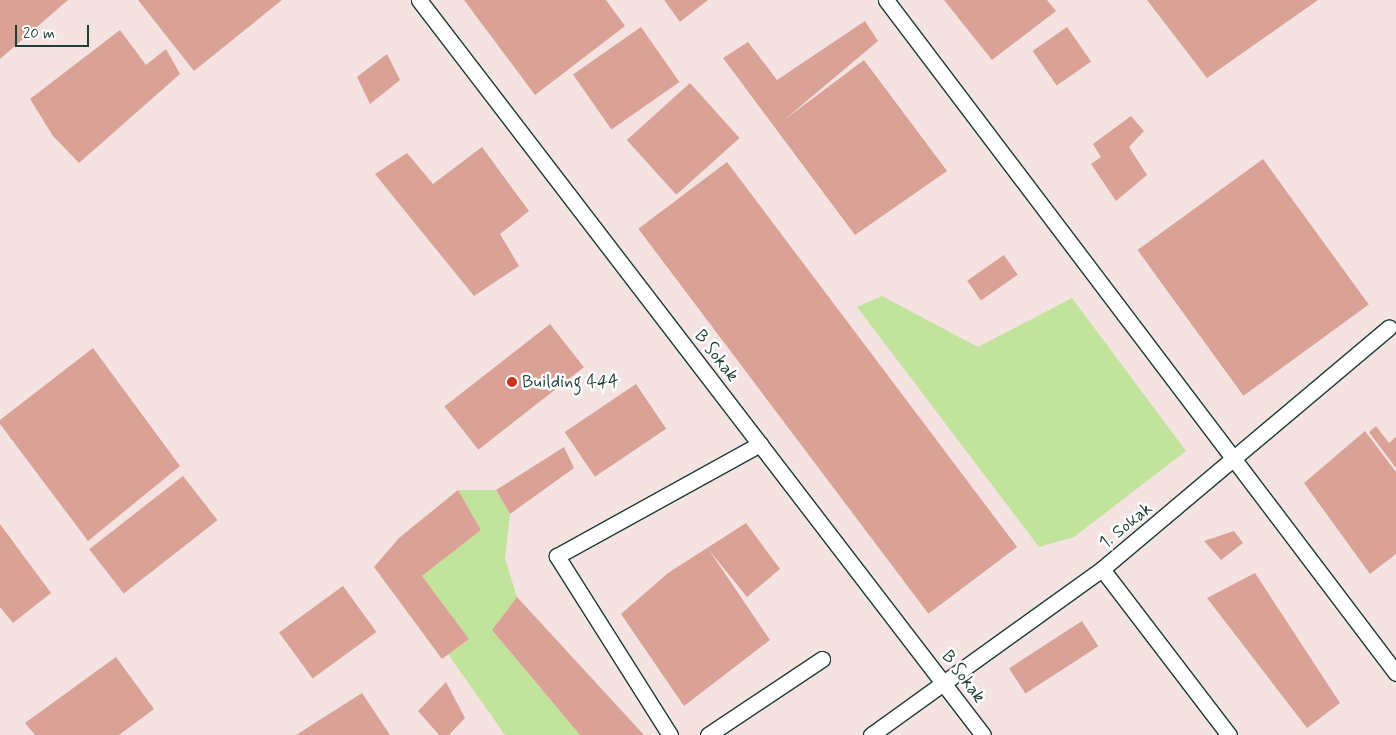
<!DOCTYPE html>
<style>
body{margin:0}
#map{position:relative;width:1396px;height:735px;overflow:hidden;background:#f4e3e0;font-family:Mynerve,sans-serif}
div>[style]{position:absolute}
.green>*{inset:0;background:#c2e39c}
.building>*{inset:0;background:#daa197;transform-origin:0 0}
.roads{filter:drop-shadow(1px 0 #1f3d34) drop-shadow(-1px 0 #1f3d34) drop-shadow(0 1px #1f3d34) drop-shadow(0 -1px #1f3d34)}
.service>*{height:15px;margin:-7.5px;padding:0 7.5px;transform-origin:7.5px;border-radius:7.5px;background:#fff}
.dots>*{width:14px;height:14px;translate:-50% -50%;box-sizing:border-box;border:2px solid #fff;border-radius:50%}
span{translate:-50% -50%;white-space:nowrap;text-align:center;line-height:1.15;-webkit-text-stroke:5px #fff;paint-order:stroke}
.street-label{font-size:18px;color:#1f3d34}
.poi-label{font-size:18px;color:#1f3d34}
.left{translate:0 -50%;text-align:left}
.scale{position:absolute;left:15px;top:25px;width:74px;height:22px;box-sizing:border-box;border:2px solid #1f3d34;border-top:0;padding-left:6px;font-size:15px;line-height:18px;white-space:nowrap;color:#1f3d34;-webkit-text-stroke:4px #fff;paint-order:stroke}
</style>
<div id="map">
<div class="green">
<div style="clip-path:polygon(882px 296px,978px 347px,1072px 298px,1186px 451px,1074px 537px,1039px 547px,857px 307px)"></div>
<div style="clip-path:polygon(458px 490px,496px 490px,510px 514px,505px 559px,517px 597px,492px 630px,580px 735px,505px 735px,448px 654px,469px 639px,422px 576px,481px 530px)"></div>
</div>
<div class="building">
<div style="clip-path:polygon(0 0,68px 0,0 59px)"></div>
<div style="clip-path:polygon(138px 0,282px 0,194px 71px)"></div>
<div style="clip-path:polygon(464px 0,606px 0,625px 26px,535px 95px)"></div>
<div style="clip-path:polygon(664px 0,708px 0,680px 22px)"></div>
<div style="clip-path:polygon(944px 0,1047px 0,1056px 11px,992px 60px)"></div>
<div style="clip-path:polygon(1147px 0,1318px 0,1207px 78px)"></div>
<div style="clip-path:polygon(865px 21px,878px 41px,784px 120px,864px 60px,947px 171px,855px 235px,723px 58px,748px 42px,777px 80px)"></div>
<div style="left:641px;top:27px;width:67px;height:83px;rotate:55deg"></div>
<div style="left:1067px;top:27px;width:42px;height:42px;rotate:55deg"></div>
<div style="clip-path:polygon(120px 30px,146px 65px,166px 49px,180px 74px,79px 163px,53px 136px,30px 99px)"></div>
<div style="clip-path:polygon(387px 54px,400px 80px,370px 104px,357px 77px)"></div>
<div style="left:690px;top:83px;width:74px;height:85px;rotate:48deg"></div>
<div style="clip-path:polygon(1131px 116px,1144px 131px,1129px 147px,1147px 175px,1116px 201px,1091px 164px,1101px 157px,1093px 144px)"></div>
<div style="clip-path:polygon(482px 147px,529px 211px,500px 234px,519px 266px,474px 296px,375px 174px,407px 153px,433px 184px)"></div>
<div style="left:1263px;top:159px;width:180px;height:155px;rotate:54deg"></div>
<div style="left:727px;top:162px;width:482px;height:111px;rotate:53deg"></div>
<div style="left:1004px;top:255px;width:24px;height:45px;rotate:55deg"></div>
<div style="left:550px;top:324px;width:55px;height:134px;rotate:52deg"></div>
<div style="clip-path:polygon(93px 348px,180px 466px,88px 541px,0 424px,0 420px)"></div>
<div style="left:636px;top:384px;width:54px;height:86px;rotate:56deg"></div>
<div style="clip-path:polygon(1376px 426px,1389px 443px,1396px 437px,1396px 468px,1369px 432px)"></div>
<div style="clip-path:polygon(1365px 431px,1396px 472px,1396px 554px,1370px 574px,1304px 483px)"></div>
<div style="clip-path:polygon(564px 447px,574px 468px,510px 514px,496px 490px)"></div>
<div style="left:183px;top:476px;width:56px;height:119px;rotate:52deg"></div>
<div style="clip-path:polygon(458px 490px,481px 530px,422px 576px,469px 639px,442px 659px,374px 567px,399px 538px)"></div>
<div style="clip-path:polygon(746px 523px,780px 569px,747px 597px,709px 550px,770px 640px,684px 706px,621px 614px,668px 573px)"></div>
<div style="clip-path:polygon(0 524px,51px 593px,13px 623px,0 607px)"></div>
<div style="clip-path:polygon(1234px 531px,1243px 543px,1221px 560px,1204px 541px)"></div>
<div style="clip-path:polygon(1255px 573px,1340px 703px,1307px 728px,1207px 598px)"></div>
<div style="left:343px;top:586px;width:57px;height:79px;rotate:54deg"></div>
<div style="clip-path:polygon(517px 597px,644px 735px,580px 735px,492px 630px)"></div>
<div style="left:1082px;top:621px;width:30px;height:87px;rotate:57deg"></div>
<div style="clip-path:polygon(116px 657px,154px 709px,119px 735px,35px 735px,25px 723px)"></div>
<div style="clip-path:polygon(446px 682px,465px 718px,449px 735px,439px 735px,418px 711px)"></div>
<div style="clip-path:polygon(362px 693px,390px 735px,296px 735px)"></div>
</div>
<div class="roads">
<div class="service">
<div style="left:419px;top:0;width:926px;rotate:52.5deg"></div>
<div style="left:886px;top:0;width:844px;rotate:52.85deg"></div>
<div style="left:1102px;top:569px;width:209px;rotate:52.6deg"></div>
<div style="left:670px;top:735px;width:212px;rotate:-122.3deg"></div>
<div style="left:557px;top:556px;width:232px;rotate:-28.9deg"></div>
<div style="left:708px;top:735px;width:137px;rotate:-33.7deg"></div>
<div style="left:871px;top:735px;width:284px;rotate:-35.7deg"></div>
<div style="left:1102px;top:569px;width:375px;rotate:-40.1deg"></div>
</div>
</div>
<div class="dots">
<div style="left:512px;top:382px;background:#c8321e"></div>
</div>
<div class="street-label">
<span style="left:716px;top:356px;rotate:52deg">B Sokak</span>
<span style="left:1126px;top:526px;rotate:-39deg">1. Sokak</span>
<span style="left:963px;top:677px;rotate:53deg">B Sokak</span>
</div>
<div class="poi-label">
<span class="left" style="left:522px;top:382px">Building 444</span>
</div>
<div class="scale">20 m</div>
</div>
